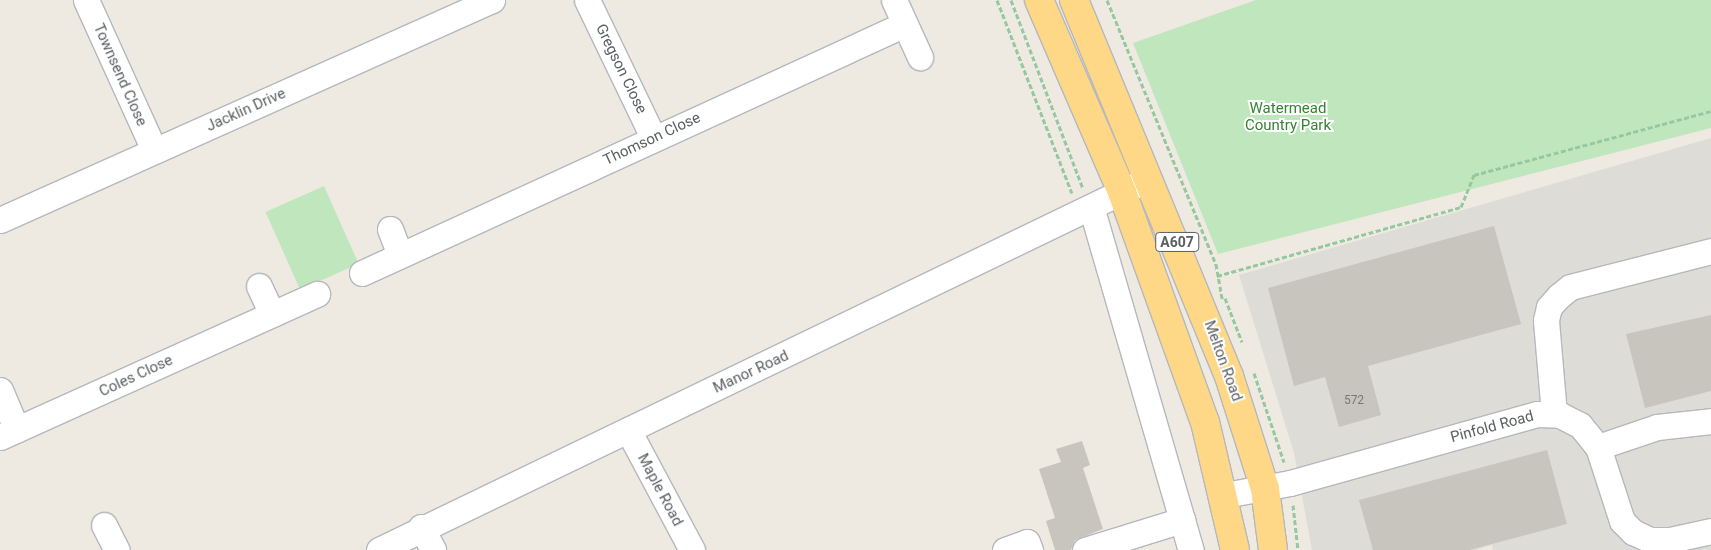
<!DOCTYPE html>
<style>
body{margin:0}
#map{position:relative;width:1711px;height:550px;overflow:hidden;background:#eeeae1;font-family:Roboto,sans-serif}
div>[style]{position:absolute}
.industrial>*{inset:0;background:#dedcd6}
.green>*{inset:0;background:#c0e6bd;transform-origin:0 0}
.building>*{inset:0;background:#c8c5bf}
.path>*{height:3px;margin-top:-1.5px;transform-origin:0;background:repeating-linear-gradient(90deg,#95c8a0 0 5px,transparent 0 7.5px)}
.roads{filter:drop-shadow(1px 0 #b4b8bd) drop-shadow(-1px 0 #b4b8bd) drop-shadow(0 1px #b4b8bd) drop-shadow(0 -1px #b4b8bd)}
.minor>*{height:25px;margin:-12.5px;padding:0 12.5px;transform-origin:12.5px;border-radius:12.5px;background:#fff}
.highway>*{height:28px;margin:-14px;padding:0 14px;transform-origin:14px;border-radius:14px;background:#ffd887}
span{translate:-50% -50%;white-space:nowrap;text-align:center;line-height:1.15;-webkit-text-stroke:4px #fff;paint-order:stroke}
.number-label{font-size:12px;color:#76787a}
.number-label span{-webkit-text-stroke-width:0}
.shield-label span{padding:1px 4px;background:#fff;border:1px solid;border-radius:4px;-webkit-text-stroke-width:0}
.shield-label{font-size:14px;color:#5a5f63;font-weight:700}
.street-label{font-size:15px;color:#5a5f63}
.park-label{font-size:15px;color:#338331}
</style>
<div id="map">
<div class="industrial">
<div style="clip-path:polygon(1711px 138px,1711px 550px,1493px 550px,1492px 545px,1476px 550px,1312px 550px,1294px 453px,1239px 275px)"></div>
</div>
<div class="green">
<div style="clip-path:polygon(1256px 0,1711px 0,1711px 128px,1218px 254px,1133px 43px)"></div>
<div style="left:324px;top:186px;width:85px;height:64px;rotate:66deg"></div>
</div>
<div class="building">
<div style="clip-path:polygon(1494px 226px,1521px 324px,1368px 366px,1381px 415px,1339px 427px,1325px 377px,1294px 386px,1268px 288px)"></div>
<div style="clip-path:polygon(1711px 315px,1711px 391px,1645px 408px,1626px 334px)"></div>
<div style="clip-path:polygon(1082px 441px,1090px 465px,1083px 468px,1103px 529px,1075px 540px,1071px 550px,1055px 550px,1046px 521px,1055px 518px,1039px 469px,1061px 462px,1056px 449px)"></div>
<div style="clip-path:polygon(1547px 450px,1567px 524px,1469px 550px,1373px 550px,1359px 500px)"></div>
</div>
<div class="path">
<div style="left:997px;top:0;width:207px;rotate:68.8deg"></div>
<div style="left:1011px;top:0;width:202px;rotate:69.1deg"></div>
<div style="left:1107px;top:0;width:286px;rotate:67.6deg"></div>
<div style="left:1216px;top:264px;width:36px;rotate:80deg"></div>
<div style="left:1217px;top:276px;width:254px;rotate:-15.8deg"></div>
<div style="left:1461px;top:207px;width:35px;rotate:-68deg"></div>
<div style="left:1474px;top:175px;width:245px;rotate:-15.1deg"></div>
<div style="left:1225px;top:298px;width:47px;rotate:68.9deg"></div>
<div style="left:1254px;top:373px;width:94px;rotate:71.4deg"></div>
<div style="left:1293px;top:505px;width:45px;rotate:83.7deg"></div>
</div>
<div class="roads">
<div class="minor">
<div style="left:86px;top:0;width:165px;rotate:65.6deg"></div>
<div style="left:587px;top:0;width:154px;rotate:64.3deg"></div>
<div style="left:894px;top:0;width:63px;rotate:65.5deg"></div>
<div style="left:1092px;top:210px;width:354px;rotate:73.8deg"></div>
<div style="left:0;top:220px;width:539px;rotate:-24.09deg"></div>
<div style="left:390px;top:229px;width:28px;rotate:69deg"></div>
<div style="left:362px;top:273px;width:597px;rotate:-24.63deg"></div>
<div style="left:259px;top:286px;width:31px;rotate:65deg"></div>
<div style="left:0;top:390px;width:43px;rotate:67deg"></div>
<div style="left:1554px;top:414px;width:94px;rotate:-94.9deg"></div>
<div style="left:1546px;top:320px;width:13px;rotate:-77deg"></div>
<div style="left:1549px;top:307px;width:15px;rotate:-48deg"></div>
<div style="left:1559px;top:296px;width:14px;rotate:-39deg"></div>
<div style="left:1570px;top:287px;width:146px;rotate:-14.3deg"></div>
<div style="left:628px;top:430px;width:136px;rotate:61.9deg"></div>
<div style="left:0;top:437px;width:348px;rotate:-24.3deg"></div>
<div style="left:1598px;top:447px;width:62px;rotate:-18.7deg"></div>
<div style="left:1657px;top:427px;width:54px;rotate:-6.3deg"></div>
<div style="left:1225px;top:495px;width:66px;rotate:-10.5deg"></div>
<div style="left:1290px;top:483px;width:256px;rotate:-15.6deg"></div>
<div style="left:1537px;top:414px;width:23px;rotate:2deg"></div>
<div style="left:1560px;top:415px;width:22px;rotate:27deg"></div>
<div style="left:1580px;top:425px;width:28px;rotate:51deg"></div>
<div style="left:1598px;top:447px;width:78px;rotate:72deg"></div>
<div style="left:1622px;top:521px;width:16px;rotate:45deg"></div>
<div style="left:1633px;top:532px;width:19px;rotate:25deg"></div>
<div style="left:1650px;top:540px;width:20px"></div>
<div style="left:1670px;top:540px;width:42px;rotate:-12.4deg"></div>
<div style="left:104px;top:525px;width:28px;rotate:63deg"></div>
<div style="left:421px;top:527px;width:26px;rotate:62deg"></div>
<div style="left:379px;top:550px;width:845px;rotate:-25.75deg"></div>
<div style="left:1005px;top:550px;width:23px;rotate:-20deg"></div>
<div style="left:1027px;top:542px;width:9px;rotate:69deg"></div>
<div style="left:1085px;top:550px;width:102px;rotate:-17.2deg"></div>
</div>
<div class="highway">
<div style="left:1039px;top:0;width:209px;rotate:66.6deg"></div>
<div style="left:1122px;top:192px;width:245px;rotate:70.2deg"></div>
<div style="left:1205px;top:422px;width:131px;rotate:76.8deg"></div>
<div style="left:1074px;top:0;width:407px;rotate:67.6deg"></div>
<div style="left:1229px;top:376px;width:119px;rotate:72.3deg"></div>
<div style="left:1265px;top:489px;width:62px;rotate:82.5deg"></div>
</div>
</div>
<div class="number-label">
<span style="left:1354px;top:401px">572</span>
</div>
<div class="shield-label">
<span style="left:1177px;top:242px">A607</span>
</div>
<div class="street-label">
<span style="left:621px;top:69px;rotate:64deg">Gregson Close</span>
<span style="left:120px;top:75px;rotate:66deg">Townsend Close</span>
<span style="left:246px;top:110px;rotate:-24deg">Jacklin Drive</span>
<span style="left:652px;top:139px;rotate:-25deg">Thomson Close</span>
<span style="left:1223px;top:361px;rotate:70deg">Melton Road</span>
<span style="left:751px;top:372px;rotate:-25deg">Manor Road</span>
<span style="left:136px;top:376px;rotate:-25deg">Coles Close</span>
<span style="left:1492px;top:427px;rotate:-15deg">Pinfold Road</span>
<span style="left:660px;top:490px;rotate:62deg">Maple Road</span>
</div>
<div class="park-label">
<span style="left:1288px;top:117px">Watermead<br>Country Park</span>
</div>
</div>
